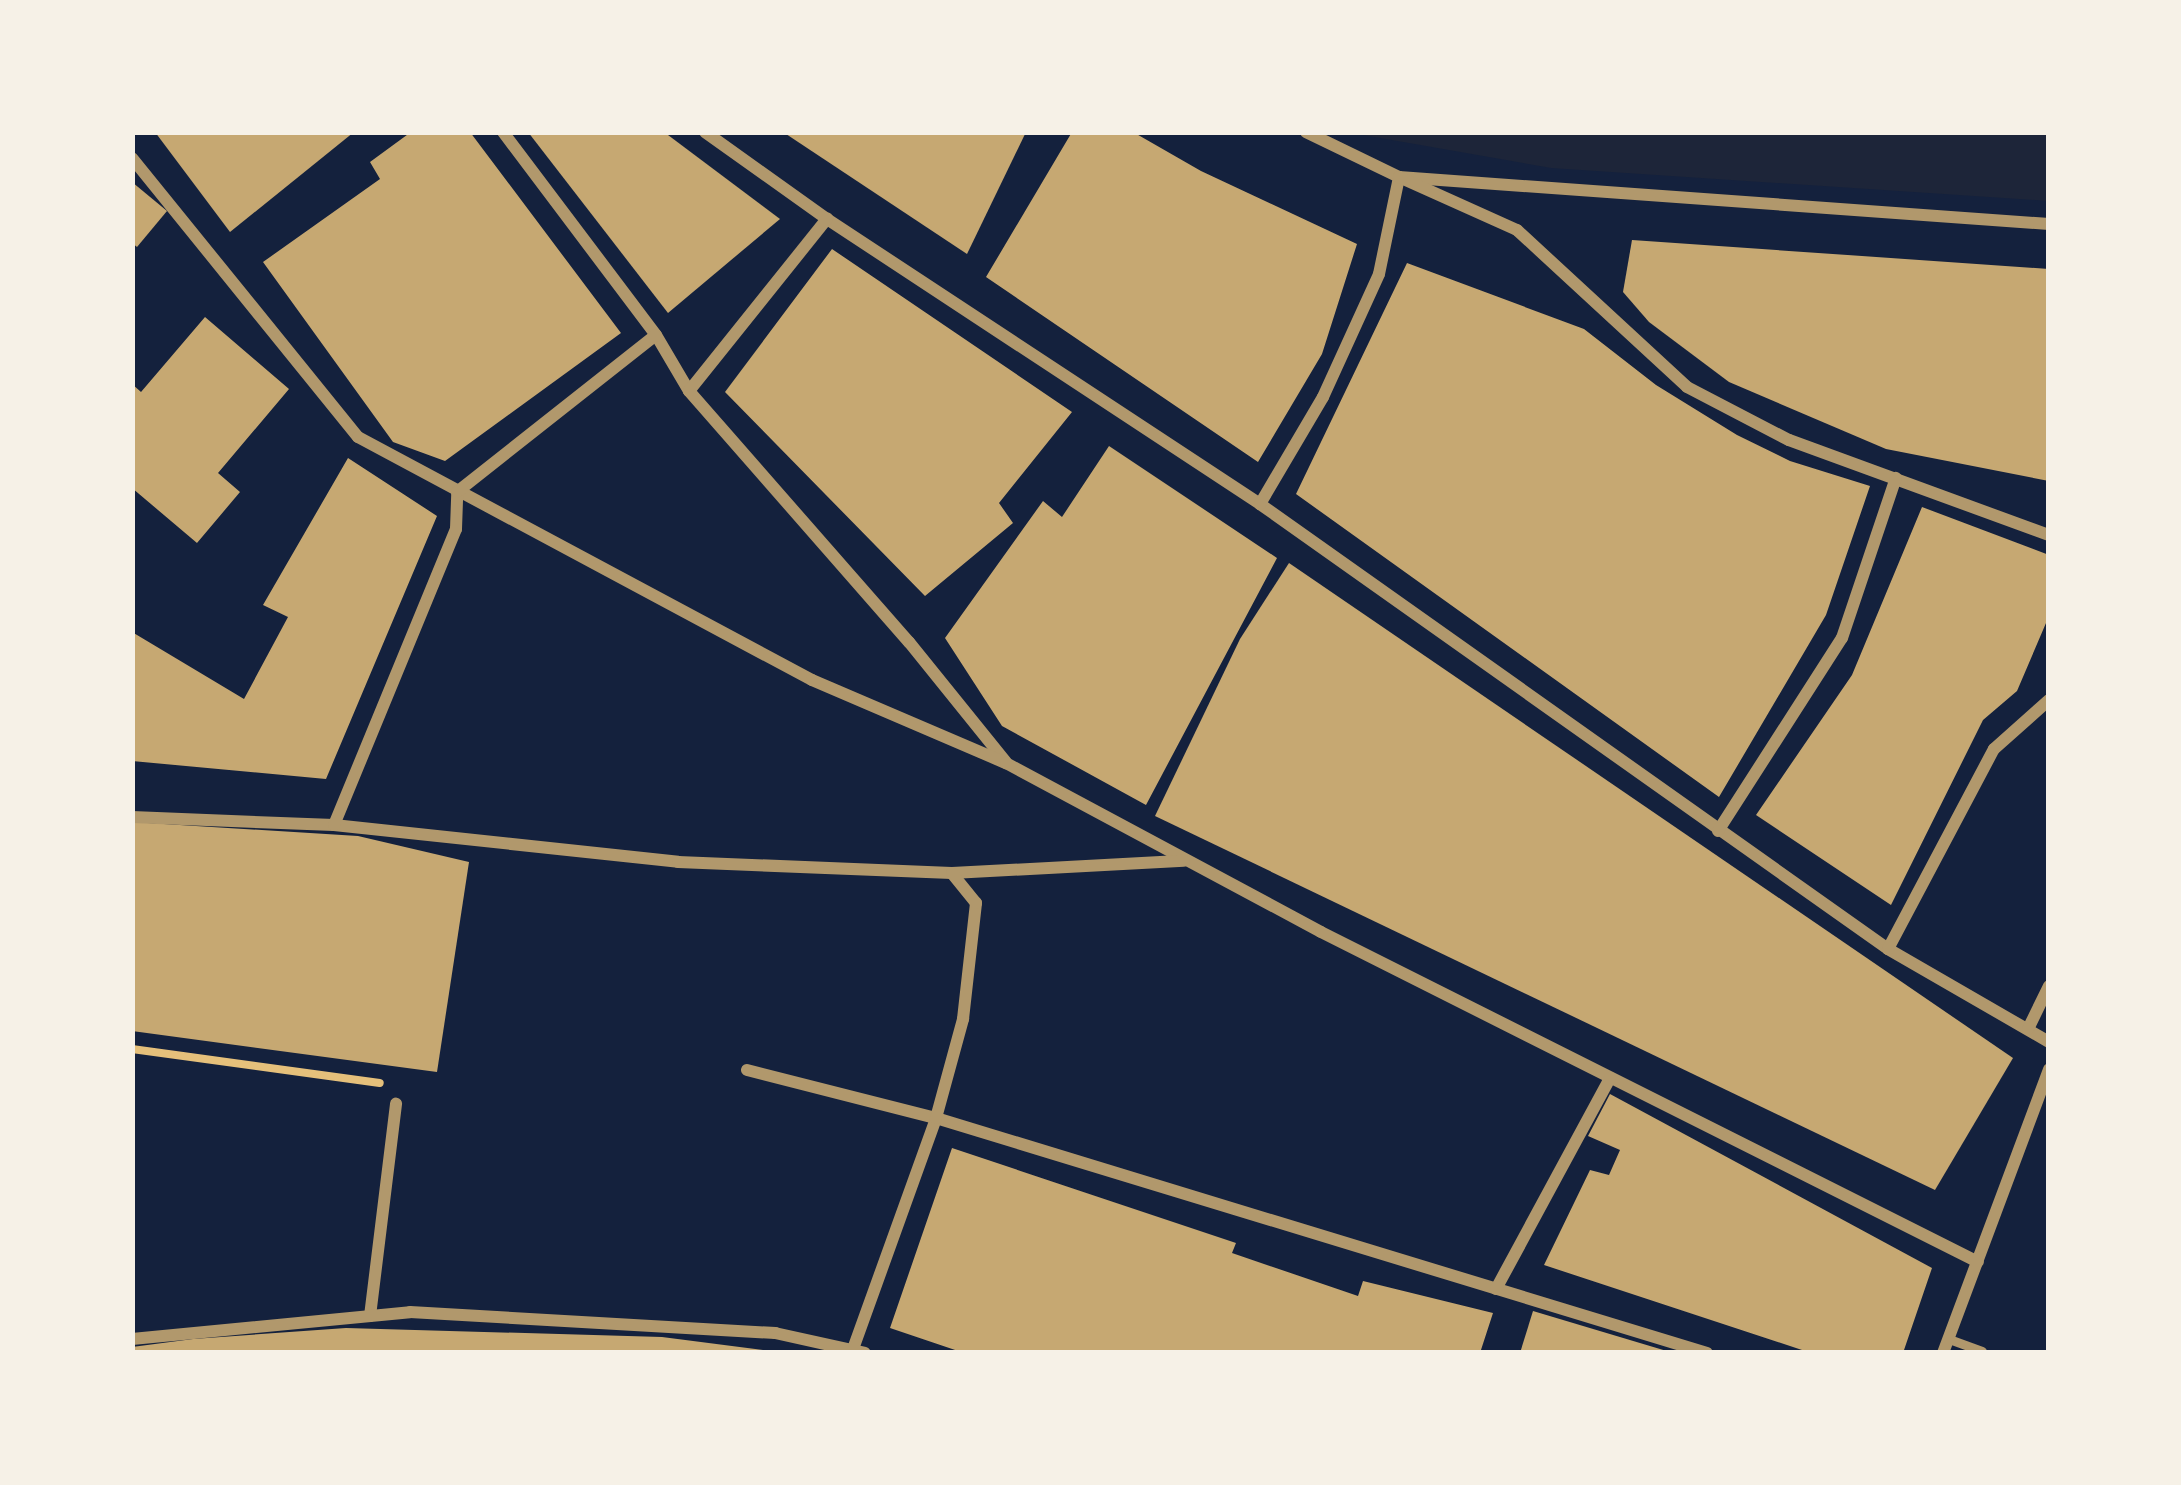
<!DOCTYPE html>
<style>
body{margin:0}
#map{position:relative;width:2181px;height:1485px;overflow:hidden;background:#14213d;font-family:Montserrat,sans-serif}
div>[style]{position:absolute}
.green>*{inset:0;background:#1d2539}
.building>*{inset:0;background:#c6a872}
.path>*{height:8px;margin:-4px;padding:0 4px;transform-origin:4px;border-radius:4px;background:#e5c07b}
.service>*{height:9px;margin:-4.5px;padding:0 4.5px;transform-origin:4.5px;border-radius:4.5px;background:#b1986c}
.minor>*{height:12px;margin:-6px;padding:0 6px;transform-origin:6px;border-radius:6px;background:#b1986c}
span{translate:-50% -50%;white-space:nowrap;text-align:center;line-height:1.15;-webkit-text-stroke:9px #f6f1e7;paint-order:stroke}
.frame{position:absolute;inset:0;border:135px solid #f6f1e7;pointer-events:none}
</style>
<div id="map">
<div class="green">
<div style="clip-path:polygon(1346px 132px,2049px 132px,2049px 201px,1551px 168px)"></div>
</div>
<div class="building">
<div style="clip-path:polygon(155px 132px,354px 132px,230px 232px)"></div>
<div style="clip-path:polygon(411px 132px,470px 132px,621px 333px,445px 461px,393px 442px,263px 262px,380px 179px,370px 162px)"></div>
<div style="clip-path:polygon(528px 132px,664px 132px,780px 219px,668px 313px)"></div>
<div style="clip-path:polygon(783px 132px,1026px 132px,967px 254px)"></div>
<div style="clip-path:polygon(1072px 132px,1133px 132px,1201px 171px,1357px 244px,1322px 354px,1258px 462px,986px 277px)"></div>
<div style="clip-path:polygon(132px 182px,167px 211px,137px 247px,132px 243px)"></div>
<div style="clip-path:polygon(1632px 240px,2049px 269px,2049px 481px,1886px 449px,1729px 382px,1649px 322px,1623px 292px)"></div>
<div style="clip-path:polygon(832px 249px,1072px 412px,999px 503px,1013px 523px,925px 596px,725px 392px)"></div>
<div style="clip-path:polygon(1407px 263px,1584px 329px,1656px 385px,1737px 435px,1790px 461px,1870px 486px,1826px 615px,1719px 797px,1296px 494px)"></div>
<div style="clip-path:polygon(205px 317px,289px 389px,218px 473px,240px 492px,197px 543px,132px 488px,132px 384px,141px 392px)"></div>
<div style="clip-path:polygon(1109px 446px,1277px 558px,1146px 805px,1002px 726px,945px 638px,1043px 501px,1062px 517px)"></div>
<div style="clip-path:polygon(348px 458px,437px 516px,326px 779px,132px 761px,132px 632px,244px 699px,288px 617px,263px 605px)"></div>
<div style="clip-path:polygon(1922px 507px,2049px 555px,2049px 616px,2017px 691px,1983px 720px,1891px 905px,1756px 815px,1852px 675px)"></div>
<div style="clip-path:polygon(1289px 563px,2013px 1058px,1935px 1190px,1155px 816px,1240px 639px)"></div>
<div style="clip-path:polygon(132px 822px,358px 836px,469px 862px,437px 1072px,132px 1031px)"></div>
<div style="clip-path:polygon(1610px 1094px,1932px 1268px,1903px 1353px,1811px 1353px,1544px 1265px,1590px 1170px,1609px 1175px,1620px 1150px,1588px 1136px)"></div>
<div style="clip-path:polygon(952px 1148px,1236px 1243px,1232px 1253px,1358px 1296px,1363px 1281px,1493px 1313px,1480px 1353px,964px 1353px,890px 1328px)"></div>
<div style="clip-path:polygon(1533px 1311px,1670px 1352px,1670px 1353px,1520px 1353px)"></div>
<div style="clip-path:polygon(346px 1328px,662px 1337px,763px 1350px,132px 1353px,132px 1347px,193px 1339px)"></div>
</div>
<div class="path">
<div style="left:132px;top:1049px;width:250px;rotate:7.8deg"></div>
</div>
<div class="service">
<div style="left:1949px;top:1339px;width:35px;rotate:20deg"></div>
</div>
<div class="minor">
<div style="left:503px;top:132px;width:254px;rotate:53deg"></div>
<div style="left:656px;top:335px;width:65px;rotate:59.5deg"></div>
<div style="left:689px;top:391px;width:334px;rotate:48.8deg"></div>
<div style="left:909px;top:642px;width:154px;rotate:51.1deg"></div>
<div style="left:705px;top:132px;width:150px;rotate:35.5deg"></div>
<div style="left:827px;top:219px;width:518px;rotate:33.35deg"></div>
<div style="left:1260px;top:504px;width:770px;rotate:35.32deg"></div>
<div style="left:1888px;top:949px;width:186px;rotate:30deg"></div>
<div style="left:1306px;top:132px;width:103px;rotate:25.8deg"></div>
<div style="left:1399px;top:177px;width:652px;rotate:4.14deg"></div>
<div style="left:132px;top:158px;width:359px;rotate:51deg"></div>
<div style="left:358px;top:437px;width:515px;rotate:28.16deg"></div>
<div style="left:812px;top:680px;width:211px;rotate:23.2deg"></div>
<div style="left:1006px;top:763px;width:357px;rotate:28.2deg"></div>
<div style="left:1321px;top:932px;width:735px;rotate:26.67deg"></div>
<div style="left:689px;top:391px;width:221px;rotate:-51.3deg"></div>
<div style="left:1260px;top:504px;width:124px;rotate:-59.5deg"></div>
<div style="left:1323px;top:397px;width:135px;rotate:-65.5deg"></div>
<div style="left:1379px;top:274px;width:99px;rotate:-78.3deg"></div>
<div style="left:1399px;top:177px;width:129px;rotate:24.2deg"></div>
<div style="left:1517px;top:230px;width:231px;rotate:42.7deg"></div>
<div style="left:1687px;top:387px;width:115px;rotate:27.5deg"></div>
<div style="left:1789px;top:440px;width:277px;rotate:20.1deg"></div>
<div style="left:132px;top:817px;width:202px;rotate:2.3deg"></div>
<div style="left:334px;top:825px;width:346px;rotate:6.1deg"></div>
<div style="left:678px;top:862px;width:274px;rotate:2.3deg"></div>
<div style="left:952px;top:873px;width:232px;rotate:-3deg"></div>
<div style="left:334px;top:825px;width:320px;rotate:-67.6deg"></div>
<div style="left:456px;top:529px;width:37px;rotate:-88deg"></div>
<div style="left:457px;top:492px;width:253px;rotate:-38.3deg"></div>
<div style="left:1718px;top:831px;width:229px;rotate:-57.3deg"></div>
<div style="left:1842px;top:638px;width:169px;rotate:-71.4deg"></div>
<div style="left:1888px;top:949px;width:226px;rotate:-62.1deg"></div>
<div style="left:1994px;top:749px;width:74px;rotate:-41.7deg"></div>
<div style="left:2028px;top:1029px;width:48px;rotate:-64deg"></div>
<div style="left:747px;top:1070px;width:195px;rotate:14.3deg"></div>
<div style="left:936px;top:1118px;width:806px;rotate:16.95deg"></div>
<div style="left:1496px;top:1289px;width:240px;rotate:-61.6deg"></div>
<div style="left:370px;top:1316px;width:214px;rotate:-83deg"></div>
<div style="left:132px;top:1339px;width:279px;rotate:-5.5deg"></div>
<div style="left:410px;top:1312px;width:366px;rotate:3.3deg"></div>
<div style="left:775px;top:1333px;width:92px;rotate:12.5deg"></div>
<div style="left:853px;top:1349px;width:245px;rotate:-70.2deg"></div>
<div style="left:936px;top:1118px;width:103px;rotate:-74.7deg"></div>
<div style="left:963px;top:1019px;width:117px;rotate:-83.6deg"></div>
<div style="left:976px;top:903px;width:38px;rotate:-129deg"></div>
<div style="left:1943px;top:1353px;width:303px;rotate:-69.5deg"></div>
</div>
<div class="frame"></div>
</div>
